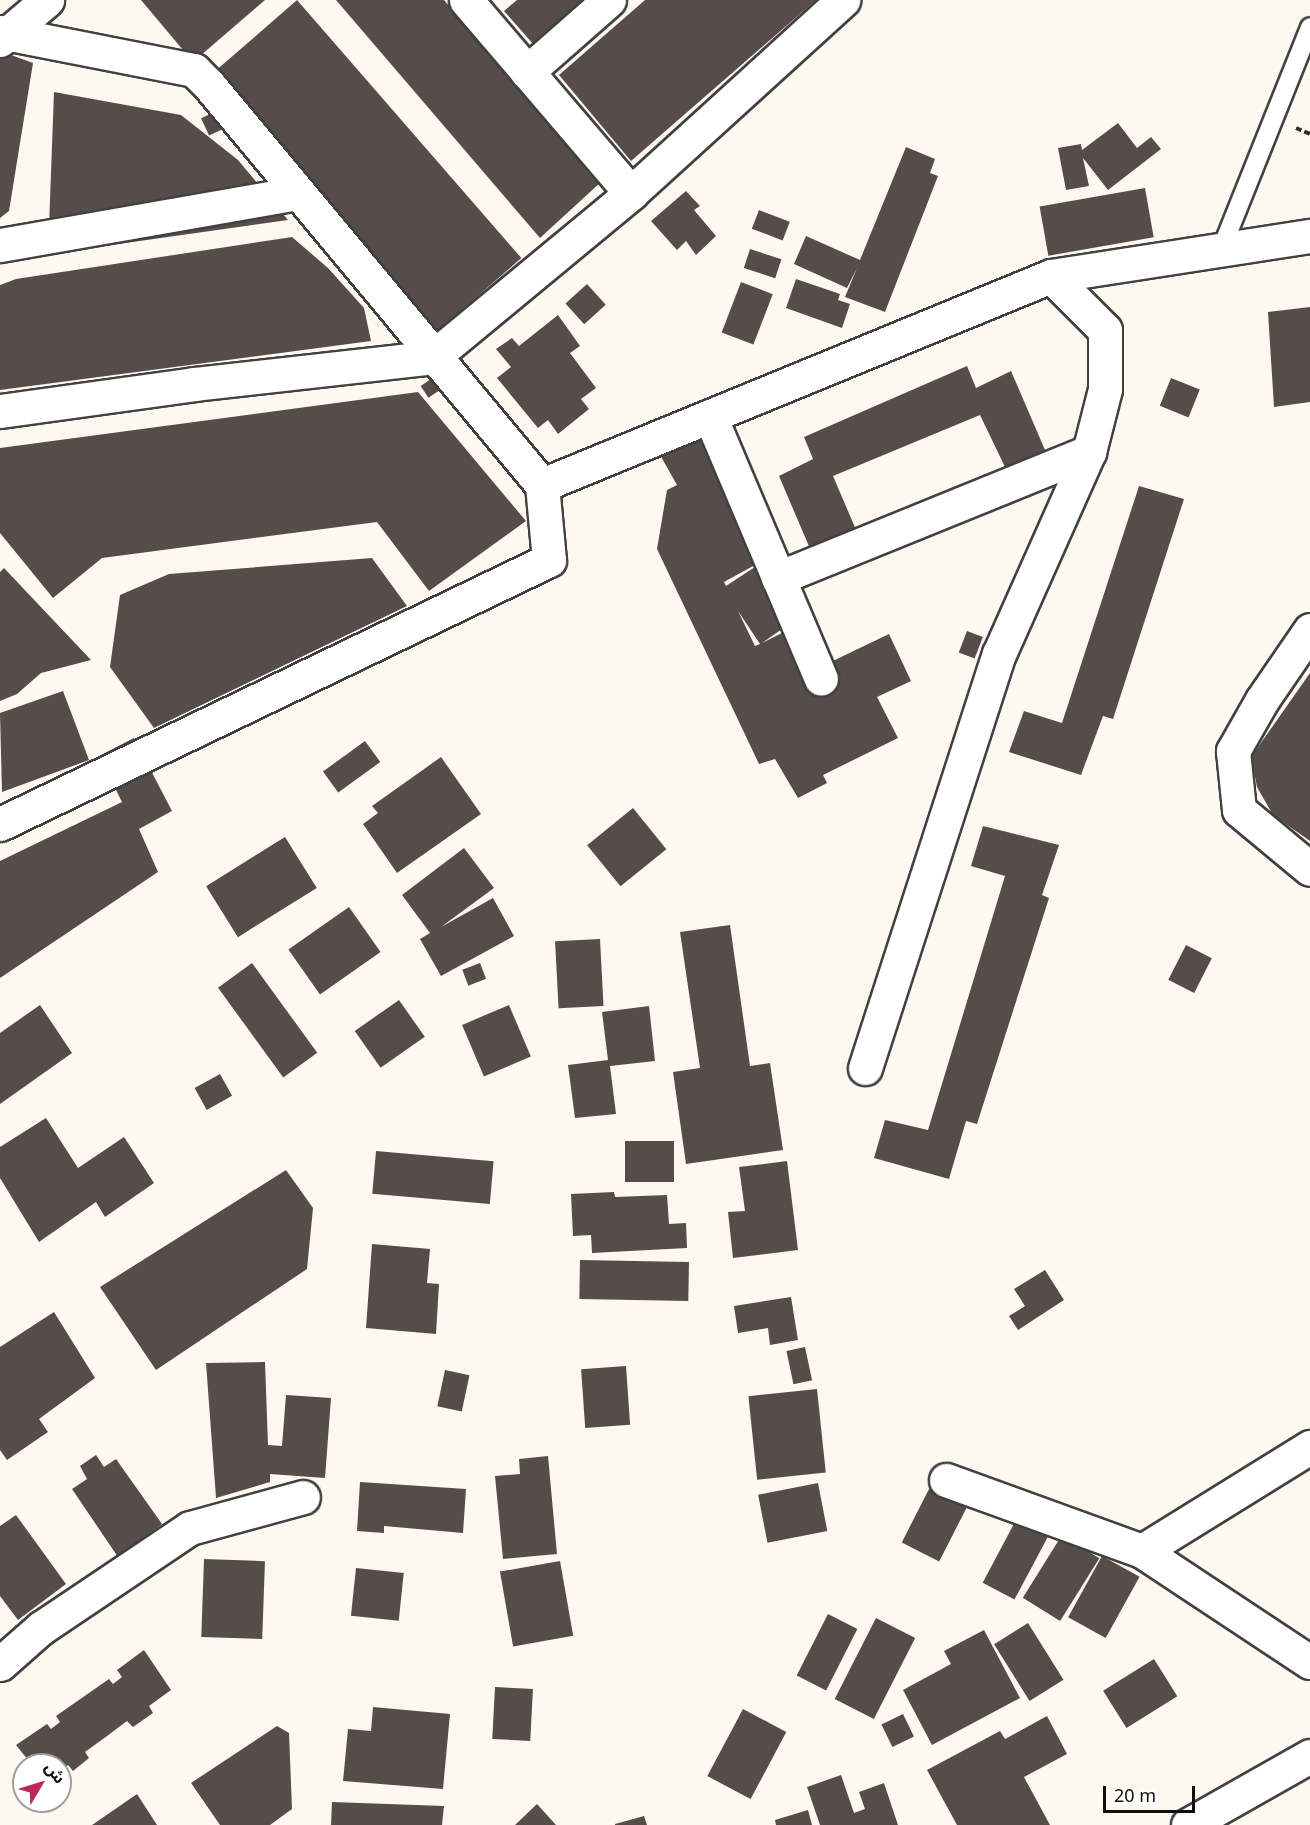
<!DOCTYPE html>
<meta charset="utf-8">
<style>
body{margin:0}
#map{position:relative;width:1310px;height:1825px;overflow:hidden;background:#fef8f0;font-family:Georgia,"Noto Sans Arabic",serif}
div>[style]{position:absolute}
.building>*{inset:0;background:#564d4b;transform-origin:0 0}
.path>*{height:4px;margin-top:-2px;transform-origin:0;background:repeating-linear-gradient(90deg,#303030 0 6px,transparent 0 9px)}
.roads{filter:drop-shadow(2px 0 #414141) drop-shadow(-2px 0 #414141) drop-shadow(0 2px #414141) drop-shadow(0 -2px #414141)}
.lane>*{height:18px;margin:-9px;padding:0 9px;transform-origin:9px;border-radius:9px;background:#fff}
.street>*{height:33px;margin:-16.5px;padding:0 16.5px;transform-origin:16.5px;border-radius:16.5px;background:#fff}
span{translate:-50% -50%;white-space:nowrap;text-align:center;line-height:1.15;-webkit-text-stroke:6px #fff;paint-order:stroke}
.north{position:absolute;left:12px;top:1753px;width:60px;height:60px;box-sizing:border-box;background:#fff;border:2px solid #9f9f9f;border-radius:50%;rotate:52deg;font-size:16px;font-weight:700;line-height:24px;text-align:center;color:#0e0e0e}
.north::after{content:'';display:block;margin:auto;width:21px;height:27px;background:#ba2a52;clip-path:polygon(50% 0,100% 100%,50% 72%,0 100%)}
.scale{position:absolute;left:1103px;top:1786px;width:92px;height:27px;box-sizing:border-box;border:3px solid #0e0e0e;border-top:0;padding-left:8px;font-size:18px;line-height:21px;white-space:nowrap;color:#0e0e0e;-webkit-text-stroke:4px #fff;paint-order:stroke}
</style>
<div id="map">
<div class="building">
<div style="clip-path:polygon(141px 0,265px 0,193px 62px)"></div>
<div style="left:297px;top:0;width:342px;height:117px;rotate:49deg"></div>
<div style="clip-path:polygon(336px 0,444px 0,601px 182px,540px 238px)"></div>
<div style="clip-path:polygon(517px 0,602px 0,541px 53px,504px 11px)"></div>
<div style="clip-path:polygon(645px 0,816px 0,631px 161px,559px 75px)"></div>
<div style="clip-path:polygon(0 51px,33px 63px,9px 211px,0 218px)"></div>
<div style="clip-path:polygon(54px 92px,181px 115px,238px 160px,288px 220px,48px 254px)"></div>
<div style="left:221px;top:109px;width:19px;height:22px;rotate:65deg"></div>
<div style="clip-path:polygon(1118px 123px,1137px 148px,1151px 137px,1161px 149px,1108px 190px,1083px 158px,1089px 186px,1066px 190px,1058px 148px,1081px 144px,1082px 150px)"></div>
<div style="clip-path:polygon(906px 147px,935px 159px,930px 173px,938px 176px,885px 312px,845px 297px,857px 268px,847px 288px,794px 264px,806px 236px,860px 260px)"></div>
<div style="left:1145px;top:188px;width:50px;height:107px;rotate:80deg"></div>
<div style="clip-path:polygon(686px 191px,700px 206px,694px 210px,716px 236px,696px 255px,686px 241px,677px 250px,651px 221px)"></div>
<div style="left:759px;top:210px;width:33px;height:20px;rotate:21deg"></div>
<div style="clip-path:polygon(292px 237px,328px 268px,364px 308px,371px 341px,0 390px,0 285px,16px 279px)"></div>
<div style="left:750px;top:249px;width:33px;height:20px;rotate:18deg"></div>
<div style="clip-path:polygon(796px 279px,840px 294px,838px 300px,850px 304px,842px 328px,786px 308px)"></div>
<div style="left:741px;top:282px;width:34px;height:54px;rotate:21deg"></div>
<div style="left:587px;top:284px;width:28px;height:29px;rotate:48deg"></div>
<div style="clip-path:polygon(1310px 307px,1310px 402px,1274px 407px,1268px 312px)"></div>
<div style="clip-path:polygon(558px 315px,580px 346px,570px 353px,596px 388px,581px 399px,589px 409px,558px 434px,548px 420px,538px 428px,497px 378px,511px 367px,496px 349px,512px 338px,519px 346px)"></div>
<div style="clip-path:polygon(967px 366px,976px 388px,1011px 371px,1045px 450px,1005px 467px,980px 415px,833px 476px,857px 532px,811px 551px,779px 476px,813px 459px,804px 437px)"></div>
<div style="left:443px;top:371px;width:14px;height:27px;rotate:56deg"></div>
<div style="left:1171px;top:378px;width:31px;height:30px;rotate:22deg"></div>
<div style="clip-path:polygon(418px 392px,526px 521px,429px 591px,377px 522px,102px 558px,53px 598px,0 533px,0 448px)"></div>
<div style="clip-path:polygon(evenodd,694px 403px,777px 553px,724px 582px,726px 586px,758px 565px,795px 620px,762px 643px,794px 627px,814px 670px,889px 634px,911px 681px,877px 697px,898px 738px,823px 775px,827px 783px,798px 798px,775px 759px,759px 764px,657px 549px,667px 490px,677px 485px,646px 430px,694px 403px,738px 611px,760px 644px,755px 646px,738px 611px)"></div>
<div style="clip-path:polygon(1139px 486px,1184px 499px,1113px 719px,1103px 716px,1081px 775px,1009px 752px,1024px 711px,1062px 723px)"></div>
<div style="clip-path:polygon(372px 558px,407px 606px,154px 728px,110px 667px,120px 595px,169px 574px)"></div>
<div style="clip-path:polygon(4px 568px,91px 660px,41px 673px,17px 694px,0 701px,0 572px)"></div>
<div style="left:967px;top:631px;width:17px;height:23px;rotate:21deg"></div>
<div style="clip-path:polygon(1310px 673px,1310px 841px,1273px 815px,1257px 787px,1251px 757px)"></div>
<div style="clip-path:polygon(63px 691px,89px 760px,2px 792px,0 713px)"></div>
<div style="clip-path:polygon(134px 738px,172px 811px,139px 829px,158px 872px,0 978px,0 861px,122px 802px,99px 756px)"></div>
<div style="left:365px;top:741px;width:26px;height:52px;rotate:54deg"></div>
<div style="clip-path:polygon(441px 757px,481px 814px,397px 873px,363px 824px,378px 813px,372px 806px)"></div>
<div style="left:633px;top:808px;width:53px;height:59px;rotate:51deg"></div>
<div style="clip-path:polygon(983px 826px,1059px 845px,1042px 895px,1049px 898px,977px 1124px,966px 1121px,949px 1179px,874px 1158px,885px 1120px,928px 1130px,1005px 876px,971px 866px)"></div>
<div style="left:285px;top:837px;width:60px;height:93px;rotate:58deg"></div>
<div style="clip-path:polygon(464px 848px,494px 888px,441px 927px,493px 898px,514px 936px,441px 976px,420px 939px,430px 933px,402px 895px)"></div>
<div style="left:349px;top:907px;width:55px;height:74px;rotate:55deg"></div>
<div style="clip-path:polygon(730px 925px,750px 1066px,770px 1063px,783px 1150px,686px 1164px,673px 1072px,700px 1068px,680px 932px)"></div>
<div style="left:600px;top:939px;width:67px;height:45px;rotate:87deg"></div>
<div style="left:1186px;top:945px;width:29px;height:39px;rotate:27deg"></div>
<div style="left:252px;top:963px;width:111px;height:42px;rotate:54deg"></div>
<div style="left:480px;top:963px;width:17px;height:19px;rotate:69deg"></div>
<div style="left:399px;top:1000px;width:45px;height:54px;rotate:55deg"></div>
<div style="clip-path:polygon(40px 1005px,72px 1053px,0 1104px,0 1033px)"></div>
<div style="left:509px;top:1005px;width:56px;height:51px;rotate:67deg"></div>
<div style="clip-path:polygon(649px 1006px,655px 1061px,610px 1066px,616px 1114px,575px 1118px,568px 1065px,608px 1060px,602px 1012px)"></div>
<div style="left:220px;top:1074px;width:25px;height:29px;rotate:61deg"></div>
<div style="clip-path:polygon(46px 1118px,78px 1168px,124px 1137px,154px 1183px,105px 1217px,96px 1202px,39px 1242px,0 1178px,0 1147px)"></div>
<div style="left:625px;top:1141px;width:49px;height:41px"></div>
<div style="left:376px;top:1151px;width:118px;height:43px;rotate:5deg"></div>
<div style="clip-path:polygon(787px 1161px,798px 1250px,733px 1258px,728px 1212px,745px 1211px,739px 1167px)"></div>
<div style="clip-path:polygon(286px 1170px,313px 1208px,307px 1269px,156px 1370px,100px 1287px)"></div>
<div style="clip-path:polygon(614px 1192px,615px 1197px,667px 1195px,669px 1224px,686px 1223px,687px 1248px,592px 1253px,591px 1235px,573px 1236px,571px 1194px)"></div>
<div style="clip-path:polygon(372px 1244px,430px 1249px,427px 1283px,439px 1284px,436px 1334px,366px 1328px)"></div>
<div style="left:580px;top:1260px;width:109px;height:39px;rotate:1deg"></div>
<div style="clip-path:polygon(1045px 1270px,1064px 1300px,1018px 1330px,1009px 1316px,1025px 1306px,1014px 1289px)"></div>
<div style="clip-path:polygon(791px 1297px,798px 1340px,770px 1345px,768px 1328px,738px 1333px,734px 1306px)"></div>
<div style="clip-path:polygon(54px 1312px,95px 1378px,39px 1419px,48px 1432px,7px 1460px,0 1450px,0 1347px)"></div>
<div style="left:805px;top:1347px;width:34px;height:19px;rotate:78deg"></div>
<div style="clip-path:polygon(265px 1362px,268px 1445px,282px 1446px,286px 1395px,331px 1398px,325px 1478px,270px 1474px,270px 1482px,216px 1498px,206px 1363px)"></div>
<div style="left:626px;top:1366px;width:59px;height:45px;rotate:86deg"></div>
<div style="left:445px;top:1370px;width:25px;height:37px;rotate:12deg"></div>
<div style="left:817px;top:1389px;width:84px;height:69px;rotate:84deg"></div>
<div style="clip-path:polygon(96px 1455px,104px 1467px,116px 1459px,162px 1524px,118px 1557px,72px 1489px,87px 1479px,80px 1466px)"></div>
<div style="clip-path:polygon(548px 1456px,557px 1554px,503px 1559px,495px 1476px,520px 1474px,519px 1459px)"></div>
<div style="clip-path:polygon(360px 1482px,466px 1489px,463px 1533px,384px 1526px,384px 1533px,357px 1531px)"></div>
<div style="left:818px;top:1483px;width:49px;height:61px;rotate:79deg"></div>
<div style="left:929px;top:1489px;width:42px;height:60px;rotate:27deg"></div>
<div style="clip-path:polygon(16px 1515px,66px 1584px,18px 1620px,0 1596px,0 1526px)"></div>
<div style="left:1016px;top:1520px;width:36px;height:71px;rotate:28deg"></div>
<div style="left:1062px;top:1535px;width:44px;height:74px;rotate:32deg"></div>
<div style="left:1102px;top:1556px;width:43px;height:70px;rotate:29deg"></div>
<div style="left:204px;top:1559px;width:61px;height:78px;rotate:2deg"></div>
<div style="left:560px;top:1561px;width:76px;height:61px;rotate:80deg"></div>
<div style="left:356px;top:1568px;width:48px;height:48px;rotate:6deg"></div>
<div style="left:828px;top:1614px;width:33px;height:69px;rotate:27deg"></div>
<div style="left:876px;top:1618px;width:44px;height:91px;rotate:27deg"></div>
<div style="left:1028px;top:1623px;width:67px;height:40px;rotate:58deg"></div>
<div style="clip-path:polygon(984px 1630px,1020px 1698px,932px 1745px,903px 1690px,951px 1664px,944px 1651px)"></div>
<div style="clip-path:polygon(144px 1650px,171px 1690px,149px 1706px,153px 1713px,133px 1727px,127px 1721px,107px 1736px,85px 1752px,89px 1758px,73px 1771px,68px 1765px,60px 1771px,60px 1765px,32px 1765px,16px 1745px,47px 1724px,51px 1729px,60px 1722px,56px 1716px,109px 1679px,113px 1684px,122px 1677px,117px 1670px)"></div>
<div style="left:1154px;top:1659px;width:44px;height:60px;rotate:58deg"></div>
<div style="left:495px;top:1687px;width:38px;height:52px;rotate:3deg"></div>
<div style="clip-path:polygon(373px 1707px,450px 1714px,443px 1789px,343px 1781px,348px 1729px,371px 1731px)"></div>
<div style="left:743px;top:1709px;width:49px;height:76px;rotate:28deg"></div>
<div style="left:903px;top:1714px;width:25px;height:24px;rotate:64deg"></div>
<div style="clip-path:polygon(1047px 1716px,1067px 1754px,1024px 1777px,1050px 1825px,957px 1825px,927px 1770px,1000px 1731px,1005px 1739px)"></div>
<div style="clip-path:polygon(277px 1726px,289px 1733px,292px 1809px,270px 1825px,220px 1825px,191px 1783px)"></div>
<div style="clip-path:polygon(841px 1775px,854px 1813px,865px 1809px,859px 1792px,884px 1783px,898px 1825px,820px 1825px,807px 1787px)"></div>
<div style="clip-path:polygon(137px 1794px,157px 1825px,92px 1825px)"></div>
<div style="clip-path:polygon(332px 1802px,444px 1806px,442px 1825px,331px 1825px)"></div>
<div style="clip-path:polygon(537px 1804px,556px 1825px,515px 1825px)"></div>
<div style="clip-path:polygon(808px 1810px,812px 1825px,776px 1825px,775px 1820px)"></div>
<div style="clip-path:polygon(644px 1816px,647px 1825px,615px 1825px,615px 1824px)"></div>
</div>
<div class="path">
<div style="left:1296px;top:128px;width:15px;rotate:23deg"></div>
</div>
<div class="roads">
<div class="lane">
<div style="left:1221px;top:250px;width:240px;rotate:-68.2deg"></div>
</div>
<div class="street">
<div style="left:466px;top:0;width:254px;rotate:49.5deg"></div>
<div style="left:0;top:32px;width:198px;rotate:11.1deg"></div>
<div style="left:194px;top:70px;width:21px;rotate:45deg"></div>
<div style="left:209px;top:85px;width:520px;rotate:50.22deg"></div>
<div style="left:0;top:40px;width:62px;rotate:-40.4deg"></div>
<div style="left:527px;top:72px;width:109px;rotate:-41.3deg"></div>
<div style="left:0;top:245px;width:303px;rotate:-9.9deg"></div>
<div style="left:0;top:411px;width:196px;rotate:-7.9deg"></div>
<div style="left:194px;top:384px;width:241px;rotate:-6.4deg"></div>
<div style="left:433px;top:357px;width:257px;rotate:-39.6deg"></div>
<div style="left:631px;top:193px;width:287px;rotate:-42.3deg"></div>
<div style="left:710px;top:416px;width:285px;rotate:67.1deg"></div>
<div style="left:778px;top:578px;width:336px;rotate:-22.1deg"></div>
<div style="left:1310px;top:630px;width:85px;rotate:124.4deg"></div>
<div style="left:1262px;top:700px;width:59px;rotate:119.6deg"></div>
<div style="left:1233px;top:751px;width:59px;rotate:84.2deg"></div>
<div style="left:1239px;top:810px;width:92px;rotate:39.7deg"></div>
<div style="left:0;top:824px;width:609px;rotate:-25.68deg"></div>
<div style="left:549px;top:560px;width:75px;rotate:-95.3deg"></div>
<div style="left:542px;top:485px;width:550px;rotate:-22.32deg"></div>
<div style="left:1051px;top:276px;width:262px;rotate:-8.8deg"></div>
<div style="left:865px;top:1068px;width:435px;rotate:-72.1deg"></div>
<div style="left:999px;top:654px;width:221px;rotate:-66deg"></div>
<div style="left:1089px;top:452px;width:65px;rotate:-75.7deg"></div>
<div style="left:1105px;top:389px;width:59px;rotate:-90deg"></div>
<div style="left:1105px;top:330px;width:76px;rotate:-135deg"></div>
<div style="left:946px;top:1480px;width:208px;rotate:19.9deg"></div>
<div style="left:1142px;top:1551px;width:201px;rotate:33.5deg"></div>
<div style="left:1142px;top:1551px;width:198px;rotate:-31.8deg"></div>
<div style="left:0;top:1664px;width:55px;rotate:-41.3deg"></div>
<div style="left:41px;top:1628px;width:179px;rotate:-33.9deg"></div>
<div style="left:190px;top:1528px;width:117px;rotate:-15.3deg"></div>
<div style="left:1188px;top:1825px;width:140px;rotate:-29.5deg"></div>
</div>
</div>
<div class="north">ش</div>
<div class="scale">20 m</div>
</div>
